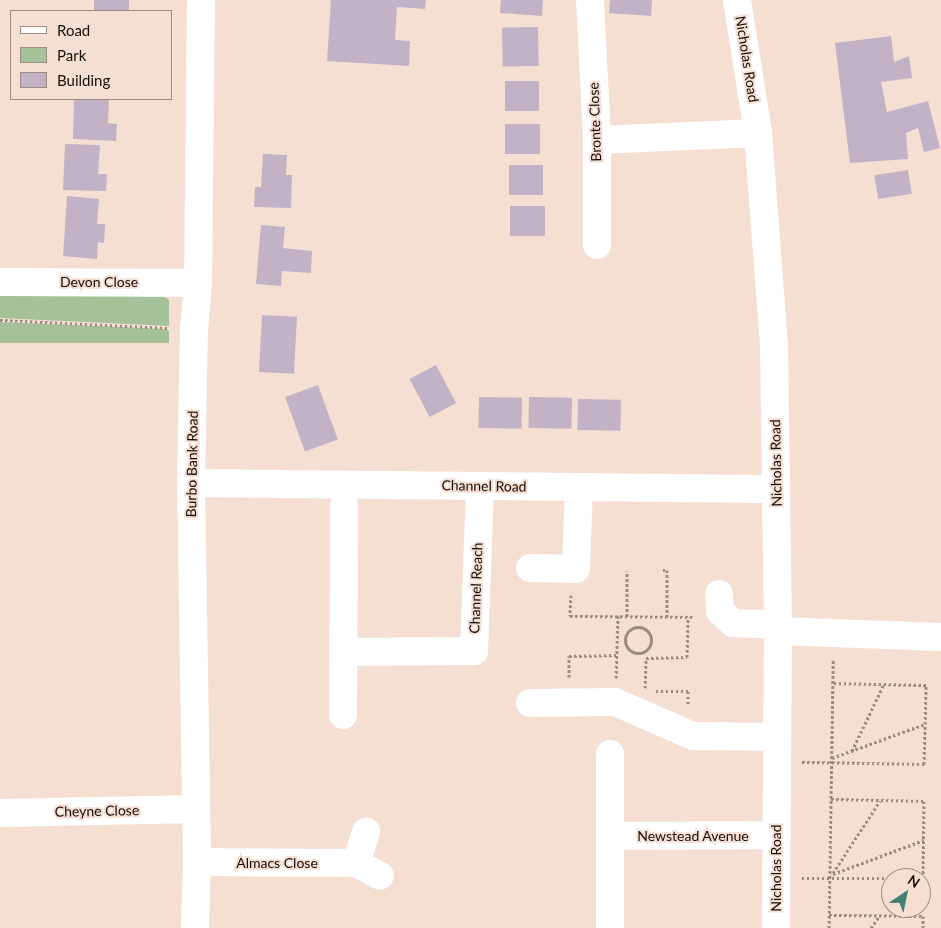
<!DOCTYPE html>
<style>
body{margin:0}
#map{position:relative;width:941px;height:928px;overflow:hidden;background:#f5dfd3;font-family:Lato,sans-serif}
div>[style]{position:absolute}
.green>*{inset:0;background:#a4c19a}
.building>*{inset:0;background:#c1b3c5;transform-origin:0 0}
.path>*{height:3px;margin-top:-1.5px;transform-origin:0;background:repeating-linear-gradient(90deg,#9a8a81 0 2.5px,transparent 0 5px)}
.path>.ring{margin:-1.5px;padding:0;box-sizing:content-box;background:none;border:3px solid #9a8a81;border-radius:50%}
.minor>*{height:28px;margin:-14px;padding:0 14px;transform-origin:14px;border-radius:14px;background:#fff}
span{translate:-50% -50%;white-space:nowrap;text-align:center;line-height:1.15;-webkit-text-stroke:4px #f5dfd3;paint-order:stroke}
.street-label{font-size:14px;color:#150e0a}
.legend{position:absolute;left:10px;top:10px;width:162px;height:90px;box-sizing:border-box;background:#f5dfd3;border:1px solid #9b8b83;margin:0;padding:6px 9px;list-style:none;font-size:15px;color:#150e0a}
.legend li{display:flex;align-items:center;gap:10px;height:25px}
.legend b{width:25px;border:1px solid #9b8b83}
.north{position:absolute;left:881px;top:868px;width:50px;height:50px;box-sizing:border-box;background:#f5dfd3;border:1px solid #9b8b83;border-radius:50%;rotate:34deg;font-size:14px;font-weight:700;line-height:20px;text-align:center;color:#150e0a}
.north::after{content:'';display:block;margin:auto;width:18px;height:22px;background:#3e7f6f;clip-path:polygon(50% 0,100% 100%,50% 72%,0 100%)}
</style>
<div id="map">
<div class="green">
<div style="clip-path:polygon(0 291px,162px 295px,169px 300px,169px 326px,0 318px)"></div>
<div style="clip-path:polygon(0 322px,166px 329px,169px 331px,169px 343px,0 343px)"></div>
</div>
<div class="building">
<div style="left:94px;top:0;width:35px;height:11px"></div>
<div style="clip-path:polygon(331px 0,426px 0,425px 9px,397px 7px,395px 40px,410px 41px,409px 66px,327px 61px)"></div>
<div style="clip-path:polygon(501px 0,543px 0,542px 16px,500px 13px)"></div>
<div style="clip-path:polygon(610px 0,652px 0,651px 16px,609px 13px)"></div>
<div style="left:538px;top:27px;width:39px;height:36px;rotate:89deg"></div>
<div style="clip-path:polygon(891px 36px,894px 62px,909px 56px,912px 78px,881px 82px,887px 112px,928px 101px,940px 148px,924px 152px,918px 128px,906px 133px,908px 159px,850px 163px,835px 43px)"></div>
<div style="left:505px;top:81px;width:34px;height:30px"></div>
<div style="clip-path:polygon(74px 99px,109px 99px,108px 123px,117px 124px,116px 141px,73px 139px)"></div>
<div style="left:505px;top:124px;width:35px;height:30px"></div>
<div style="clip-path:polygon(65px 144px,100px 145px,98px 174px,107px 174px,106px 191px,63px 190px)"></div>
<div style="clip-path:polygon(263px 154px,287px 155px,286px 175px,292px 175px,291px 208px,254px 207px,255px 187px,261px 187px)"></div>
<div style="left:509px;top:165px;width:34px;height:30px"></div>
<div style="left:908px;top:170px;width:24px;height:34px;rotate:81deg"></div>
<div style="clip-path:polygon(67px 196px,99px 199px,97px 224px,105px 224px,104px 243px,98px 242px,97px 259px,63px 256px)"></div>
<div style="left:510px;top:206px;width:35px;height:30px"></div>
<div style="clip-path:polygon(261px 225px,285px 227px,283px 248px,312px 251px,311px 273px,282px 271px,281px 286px,256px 284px)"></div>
<div style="left:262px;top:315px;width:35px;height:57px;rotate:3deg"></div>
<div style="left:436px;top:365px;width:43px;height:30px;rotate:62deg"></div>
<div style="left:318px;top:385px;width:58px;height:35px;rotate:70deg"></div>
<div style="left:479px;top:397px;width:43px;height:31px;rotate:1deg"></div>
<div style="left:529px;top:397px;width:43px;height:31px;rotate:1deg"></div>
<div style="left:578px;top:399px;width:43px;height:31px;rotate:1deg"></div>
</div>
<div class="path">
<div style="left:0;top:320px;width:169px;rotate:2.7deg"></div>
<div style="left:663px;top:570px;width:4px"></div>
<div style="left:667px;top:570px;width:47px;rotate:90deg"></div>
<div style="left:571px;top:595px;width:21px;rotate:93deg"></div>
<div style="left:570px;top:616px;width:125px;rotate:0.5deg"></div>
<div style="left:627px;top:616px;width:45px;rotate:-90deg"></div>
<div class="ring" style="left:625px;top:627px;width:23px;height:23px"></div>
<div style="left:569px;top:677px;width:21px;rotate:-90deg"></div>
<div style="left:569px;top:656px;width:48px;rotate:-1.2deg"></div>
<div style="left:616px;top:678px;width:62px;rotate:-88.2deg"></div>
<div style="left:645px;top:688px;width:30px;rotate:-88deg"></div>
<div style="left:646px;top:658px;width:41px;rotate:-1.4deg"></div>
<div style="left:687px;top:657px;width:40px;rotate:-88.6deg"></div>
<div style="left:656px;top:691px;width:32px"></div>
<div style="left:688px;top:691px;width:15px;rotate:90deg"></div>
<div style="left:852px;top:751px;width:74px;rotate:-64.5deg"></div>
<div style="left:832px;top:758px;width:99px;rotate:-20.1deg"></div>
<div style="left:802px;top:762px;width:122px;rotate:0.9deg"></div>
<div style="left:924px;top:764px;width:79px;rotate:-88.5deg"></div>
<div style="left:926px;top:685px;width:94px;rotate:-178.8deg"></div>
<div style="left:831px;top:799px;width:93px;rotate:1.2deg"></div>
<div style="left:924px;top:801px;width:78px;rotate:90.7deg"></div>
<div style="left:923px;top:879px;width:2px;rotate:180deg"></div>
<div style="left:833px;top:873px;width:86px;rotate:-56.9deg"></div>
<div style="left:833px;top:874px;width:97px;rotate:-20.5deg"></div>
<div style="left:802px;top:878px;width:89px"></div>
<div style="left:829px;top:915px;width:94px;rotate:0.6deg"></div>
<div style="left:923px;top:916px;width:12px;rotate:90deg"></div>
<div style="left:829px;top:928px;width:269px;rotate:-89.1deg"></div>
<div style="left:871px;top:928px;width:14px;rotate:-56deg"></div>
</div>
<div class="minor">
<div style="left:590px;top:0;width:140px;rotate:87.1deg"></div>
<div style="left:597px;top:140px;width:105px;rotate:90deg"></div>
<div style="left:737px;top:0;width:135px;rotate:81deg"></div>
<div style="left:758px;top:133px;width:213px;rotate:85.7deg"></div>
<div style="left:774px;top:345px;width:286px;rotate:89.2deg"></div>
<div style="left:778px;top:631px;width:297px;rotate:90.4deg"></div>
<div style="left:597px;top:140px;width:161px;rotate:-2.5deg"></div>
<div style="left:0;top:282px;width:198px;rotate:0.3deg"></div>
<div style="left:191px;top:483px;width:585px;rotate:0.59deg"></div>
<div style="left:530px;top:568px;width:46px;rotate:1.2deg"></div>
<div style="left:576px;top:569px;width:82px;rotate:-87.9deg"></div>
<div style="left:719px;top:594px;width:17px;rotate:87deg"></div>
<div style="left:720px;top:611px;width:18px;rotate:43deg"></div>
<div style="left:733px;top:623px;width:45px;rotate:2.5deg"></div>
<div style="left:778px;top:631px;width:163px;rotate:2.1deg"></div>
<div style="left:344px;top:652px;width:130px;rotate:-0.4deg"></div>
<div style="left:474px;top:651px;width:165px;rotate:-87.9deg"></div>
<div style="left:530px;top:703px;width:85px;rotate:-0.7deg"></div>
<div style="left:615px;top:702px;width:85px;rotate:23.6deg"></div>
<div style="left:693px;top:736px;width:84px;rotate:0.7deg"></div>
<div style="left:343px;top:715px;width:209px;rotate:-89.7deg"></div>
<div style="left:610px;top:754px;width:174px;rotate:90deg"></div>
<div style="left:0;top:813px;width:195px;rotate:-1.2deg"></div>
<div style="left:611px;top:836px;width:165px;rotate:-0.3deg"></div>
<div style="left:197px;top:862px;width:159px;rotate:0.4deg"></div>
<div style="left:356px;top:863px;width:27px;rotate:28deg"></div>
<div style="left:356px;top:863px;width:33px;rotate:-72deg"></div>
<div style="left:195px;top:928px;width:66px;rotate:-88.3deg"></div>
<div style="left:197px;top:862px;width:379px;rotate:-90.9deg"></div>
<div style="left:191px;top:483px;width:153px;rotate:-88.9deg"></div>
<div style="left:194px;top:330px;width:47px;rotate:-85.1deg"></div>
<div style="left:198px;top:283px;width:283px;rotate:-89.4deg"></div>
</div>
<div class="street-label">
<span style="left:747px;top:59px;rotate:81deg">Nicholas Road</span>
<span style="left:595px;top:122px;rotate:-92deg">Bronte Close</span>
<span style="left:99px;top:282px">Devon Close</span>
<span style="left:776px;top:463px;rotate:-91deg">Nicholas Road</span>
<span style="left:192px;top:464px;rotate:-89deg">Burbo Bank Road</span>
<span style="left:484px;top:486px;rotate:1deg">Channel Road</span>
<span style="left:476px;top:588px;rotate:-88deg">Channel Reach</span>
<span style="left:97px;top:811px;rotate:-1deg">Cheyne Close</span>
<span style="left:693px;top:836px">Newstead Avenue</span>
<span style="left:277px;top:863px">Almacs Close</span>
<span style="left:776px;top:868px;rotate:-90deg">Nicholas Road</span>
</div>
<ul class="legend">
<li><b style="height:6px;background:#fff"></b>Road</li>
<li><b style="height:14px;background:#a4c19a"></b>Park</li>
<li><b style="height:14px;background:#c1b3c5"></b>Building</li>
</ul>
<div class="north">N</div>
</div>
